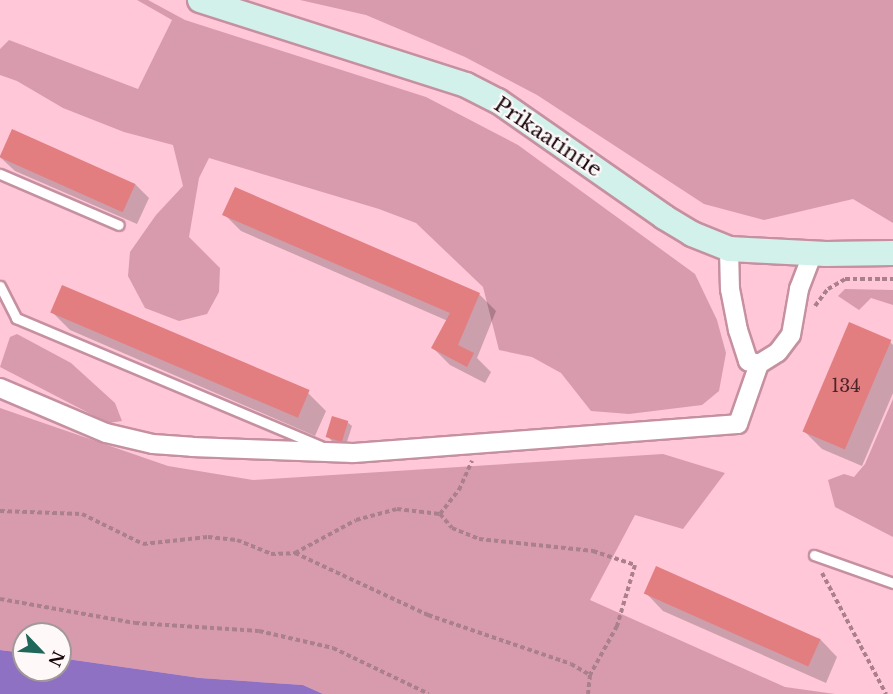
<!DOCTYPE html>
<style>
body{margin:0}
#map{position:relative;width:893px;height:694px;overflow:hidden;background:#ffc7d7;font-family:"Libre Baskerville",serif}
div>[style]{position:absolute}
.green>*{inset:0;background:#d89bae}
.water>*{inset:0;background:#8e71c3}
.shadow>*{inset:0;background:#0003}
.building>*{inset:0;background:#e27d80;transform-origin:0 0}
.path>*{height:4px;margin-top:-2px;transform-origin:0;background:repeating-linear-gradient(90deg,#aa808d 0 4.5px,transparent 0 7.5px)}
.roads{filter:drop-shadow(2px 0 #c590a0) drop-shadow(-2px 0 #c590a0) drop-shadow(0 2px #c590a0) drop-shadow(0 -2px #c590a0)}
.lane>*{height:9px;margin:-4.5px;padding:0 4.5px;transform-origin:4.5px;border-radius:4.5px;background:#fff}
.street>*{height:18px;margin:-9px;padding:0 9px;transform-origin:9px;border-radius:9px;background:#fff}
.secondary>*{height:24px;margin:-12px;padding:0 12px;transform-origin:12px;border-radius:12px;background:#d3f1eb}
span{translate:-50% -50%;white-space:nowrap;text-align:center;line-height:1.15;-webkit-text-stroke:4.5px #fef8f9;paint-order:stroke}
.number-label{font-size:18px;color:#4b242a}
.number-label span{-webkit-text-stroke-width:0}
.street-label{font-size:21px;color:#19070d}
.north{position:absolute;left:12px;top:622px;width:60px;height:60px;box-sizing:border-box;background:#fef8f9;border:2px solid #a2989b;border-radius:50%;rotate:115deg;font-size:16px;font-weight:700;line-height:24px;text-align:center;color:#19070d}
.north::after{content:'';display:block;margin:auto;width:21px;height:27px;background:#20675a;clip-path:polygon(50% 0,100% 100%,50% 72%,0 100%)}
</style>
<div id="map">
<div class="green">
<div style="clip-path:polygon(137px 0,148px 0,185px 20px,426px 97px,518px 145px,695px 274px,717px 320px,726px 353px,719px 391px,702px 405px,629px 414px,591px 411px,561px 373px,532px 357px,499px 350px,483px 287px,416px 223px,379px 209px,209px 158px,199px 178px,189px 237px,220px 268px,219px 292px,207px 314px,179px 321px,145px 308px,128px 276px,130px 252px,156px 215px,183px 186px,173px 145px,124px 132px,63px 108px,17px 81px,0 75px,0 49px,9px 40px,138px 89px,172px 20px)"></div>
<div style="clip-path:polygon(300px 0,893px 0,893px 223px,853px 199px,764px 220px,704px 204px,537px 95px,465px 57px,366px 15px)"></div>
<div style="clip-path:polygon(845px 289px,893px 290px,893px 305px,871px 298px,859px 310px,838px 296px)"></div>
<div style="clip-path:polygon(17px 334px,71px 363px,115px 403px,122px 421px,108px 423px,0 367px,10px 337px)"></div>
<div style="clip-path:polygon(893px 399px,893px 537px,835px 507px,828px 480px,844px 474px,854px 477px,865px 464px)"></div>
<div style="clip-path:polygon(0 408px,168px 466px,253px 480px,663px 454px,725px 473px,683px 529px,635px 515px,590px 600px,785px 687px,835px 694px,323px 694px,303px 685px,200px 678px,60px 658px,60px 634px,24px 634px,24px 653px,0 650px)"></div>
</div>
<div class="water">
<div style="clip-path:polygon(0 650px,24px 653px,24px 670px,60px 670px,60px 658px,200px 678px,303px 685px,323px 694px,0 694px)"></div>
</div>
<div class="shadow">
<div style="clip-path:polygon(1px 158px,135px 184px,149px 198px,137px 224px,15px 171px)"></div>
<div style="clip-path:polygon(224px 214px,479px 294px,496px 311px,477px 358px,491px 372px,485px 383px,450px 365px,433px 348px,448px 321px,241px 231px)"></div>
<div style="clip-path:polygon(52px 312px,308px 393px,326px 411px,315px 436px,70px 330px)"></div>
<div style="clip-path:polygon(890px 342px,893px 345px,893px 393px,862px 466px,822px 449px,804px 431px)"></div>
<div style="clip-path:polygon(347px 422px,352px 426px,346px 445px,332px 441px,328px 437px)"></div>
<div style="clip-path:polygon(646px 593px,820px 639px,837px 657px,826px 683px,663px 611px)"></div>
</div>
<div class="building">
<div style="left:12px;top:129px;width:135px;height:31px;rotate:24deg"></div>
<div style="clip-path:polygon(235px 187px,480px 293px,458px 345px,474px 353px,467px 367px,431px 348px,450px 313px,222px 215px)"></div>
<div style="left:62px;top:285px;width:269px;height:30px;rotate:23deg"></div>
<div style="left:849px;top:322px;width:46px;height:119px;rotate:23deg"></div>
<div style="left:332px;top:416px;width:17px;height:22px;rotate:17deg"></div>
<div style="left:656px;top:566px;width:180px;height:30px;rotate:24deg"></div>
</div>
<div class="path">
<div style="left:815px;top:306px;width:21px;rotate:-53deg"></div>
<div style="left:828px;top:289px;width:20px;rotate:-30deg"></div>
<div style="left:845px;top:279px;width:48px"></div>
<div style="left:0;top:511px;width:82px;rotate:2.1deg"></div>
<div style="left:82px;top:514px;width:68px;rotate:26.2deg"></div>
<div style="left:143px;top:544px;width:65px;rotate:-6.1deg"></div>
<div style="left:208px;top:537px;width:29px;rotate:6deg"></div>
<div style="left:237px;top:540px;width:37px;rotate:22deg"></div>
<div style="left:271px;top:554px;width:24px;rotate:-2deg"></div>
<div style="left:295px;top:553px;width:147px;rotate:25deg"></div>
<div style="left:428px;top:615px;width:151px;rotate:18.9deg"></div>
<div style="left:571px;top:664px;width:22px;rotate:30deg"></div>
<div style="left:590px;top:675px;width:19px;rotate:96deg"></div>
<div style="left:440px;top:514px;width:18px;rotate:49deg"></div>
<div style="left:452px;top:528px;width:29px;rotate:22deg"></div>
<div style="left:479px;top:539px;width:115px;rotate:6deg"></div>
<div style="left:593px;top:551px;width:44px;rotate:18.4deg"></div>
<div style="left:635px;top:565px;width:64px;rotate:106.4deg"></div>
<div style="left:617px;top:626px;width:56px;rotate:118.9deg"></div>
<div style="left:295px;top:553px;width:69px;rotate:-28.4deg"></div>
<div style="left:356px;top:520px;width:42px;rotate:-15deg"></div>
<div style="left:397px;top:509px;width:43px;rotate:6.6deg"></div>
<div style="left:440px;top:514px;width:31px;rotate:-52deg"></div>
<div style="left:459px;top:490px;width:32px;rotate:-66deg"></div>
<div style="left:822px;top:573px;width:137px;rotate:62.1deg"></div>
<div style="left:0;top:599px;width:137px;rotate:10.1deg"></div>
<div style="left:135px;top:623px;width:124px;rotate:3.7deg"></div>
<div style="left:259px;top:631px;width:76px;rotate:12.9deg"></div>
<div style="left:333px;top:648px;width:106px;rotate:25.6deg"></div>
</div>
<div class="roads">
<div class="lane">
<div style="left:0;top:174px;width:129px;rotate:23.2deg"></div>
<div style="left:0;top:286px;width:36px;rotate:63deg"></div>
<div style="left:16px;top:318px;width:330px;rotate:22.8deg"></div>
<div style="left:814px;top:555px;width:84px;rotate:19.5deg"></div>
</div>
<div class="street">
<div style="left:729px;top:249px;width:40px;rotate:88.6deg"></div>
<div style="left:730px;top:289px;width:42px;rotate:79deg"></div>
<div style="left:738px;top:330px;width:33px;rotate:72deg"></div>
<div style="left:748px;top:361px;width:11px;rotate:15deg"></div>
<div style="left:0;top:388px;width:115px;rotate:23deg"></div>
<div style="left:106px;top:433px;width:48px;rotate:13.2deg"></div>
<div style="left:153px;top:444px;width:39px;rotate:4deg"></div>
<div style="left:192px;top:447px;width:161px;rotate:2.1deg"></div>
<div style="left:353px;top:453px;width:386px;rotate:-4.3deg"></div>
<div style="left:738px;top:424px;width:64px;rotate:-70.7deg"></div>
<div style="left:759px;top:364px;width:22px;rotate:-32deg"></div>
<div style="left:778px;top:352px;width:21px;rotate:-53deg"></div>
<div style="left:791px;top:335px;width:47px;rotate:-80.1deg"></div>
<div style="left:799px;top:289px;width:39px;rotate:-69deg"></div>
</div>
<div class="secondary">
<div style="left:200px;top:0;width:279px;rotate:17.7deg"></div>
<div style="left:466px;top:85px;width:36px;rotate:27deg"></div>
<div style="left:498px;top:101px;width:203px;rotate:34.9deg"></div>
<div style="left:664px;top:217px;width:33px;rotate:31deg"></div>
<div style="left:692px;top:234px;width:40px;rotate:22deg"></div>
<div style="left:729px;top:249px;width:97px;rotate:3deg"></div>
<div style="left:826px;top:254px;width:67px;rotate:-0.9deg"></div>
</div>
</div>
<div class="number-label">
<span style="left:846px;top:386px">134</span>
</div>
<div class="street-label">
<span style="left:548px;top:137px;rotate:34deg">Prikaatintie</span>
</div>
<div class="north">N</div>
</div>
